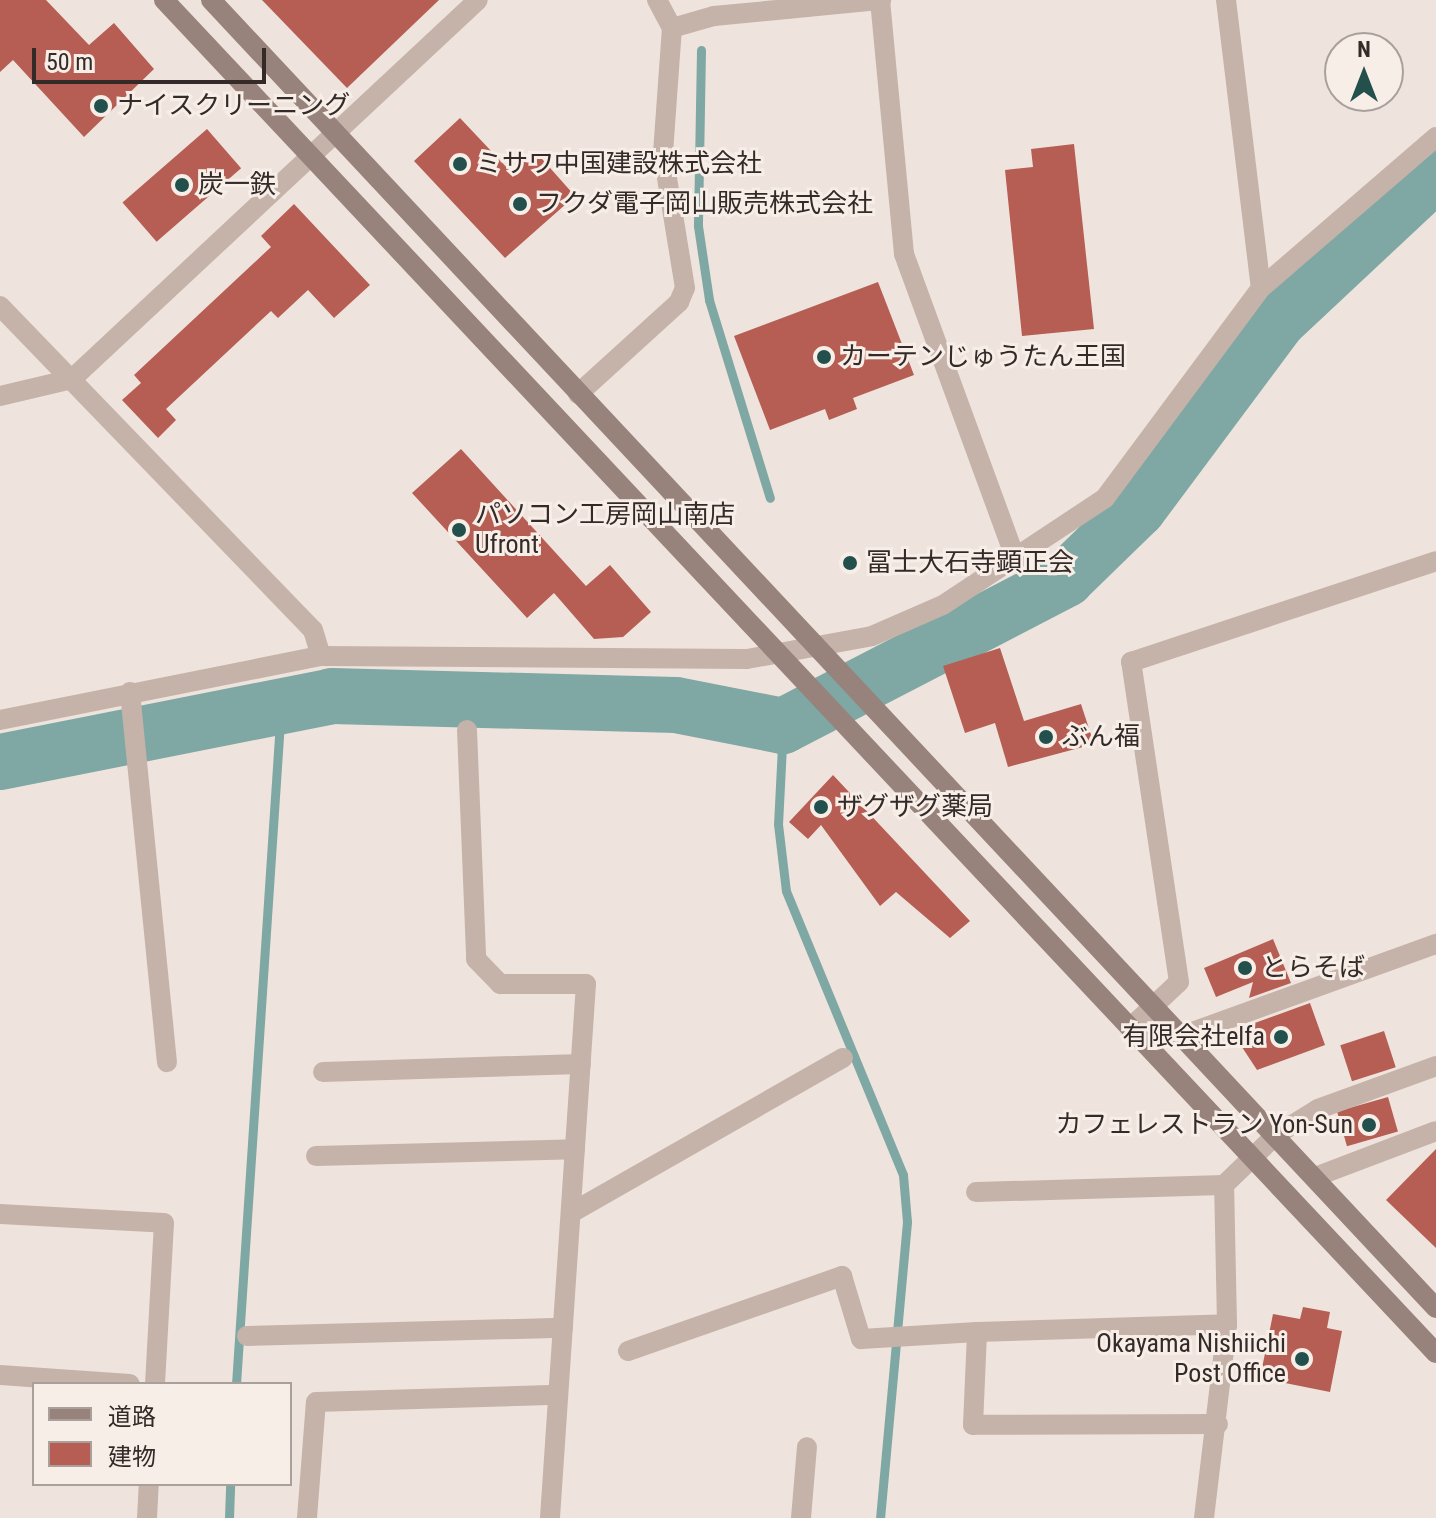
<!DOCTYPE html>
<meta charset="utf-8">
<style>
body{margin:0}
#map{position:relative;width:1436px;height:1518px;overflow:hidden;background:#efe4dd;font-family:"Roboto Condensed","Noto Sans JP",sans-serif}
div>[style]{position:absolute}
.stream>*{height:9px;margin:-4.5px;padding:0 4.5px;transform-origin:4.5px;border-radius:4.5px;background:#7fa8a4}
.river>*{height:56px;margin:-28px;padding:0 28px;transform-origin:28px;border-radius:28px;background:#7fa8a4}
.building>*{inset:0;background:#b65e53;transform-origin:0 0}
.street>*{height:20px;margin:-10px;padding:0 10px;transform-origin:10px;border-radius:10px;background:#c5b3aa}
.secondary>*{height:20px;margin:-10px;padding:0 10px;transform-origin:10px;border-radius:10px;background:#98827c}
.dots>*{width:22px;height:22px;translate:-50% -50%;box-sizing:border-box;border:4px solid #f7eee8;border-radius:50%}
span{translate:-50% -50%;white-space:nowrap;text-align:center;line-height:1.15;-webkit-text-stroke:6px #f7eee8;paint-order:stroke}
.poi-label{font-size:26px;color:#342b29}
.left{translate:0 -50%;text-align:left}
.right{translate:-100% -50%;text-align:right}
.legend{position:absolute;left:32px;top:1382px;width:260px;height:104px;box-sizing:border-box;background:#f7eee8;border:2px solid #a9a09c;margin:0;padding:10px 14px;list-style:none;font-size:24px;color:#342b29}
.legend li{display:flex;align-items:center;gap:16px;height:40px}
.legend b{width:40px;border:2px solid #a9a09c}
.north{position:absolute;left:1324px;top:32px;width:80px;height:80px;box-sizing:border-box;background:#f7eee8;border:2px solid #a9a09c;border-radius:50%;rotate:0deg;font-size:22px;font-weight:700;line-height:32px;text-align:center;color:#342b29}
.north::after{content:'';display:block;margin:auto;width:28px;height:36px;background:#23504d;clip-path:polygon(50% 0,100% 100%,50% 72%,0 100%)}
.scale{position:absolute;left:32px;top:48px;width:234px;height:36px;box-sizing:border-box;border:4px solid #342b29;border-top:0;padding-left:10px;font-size:24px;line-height:28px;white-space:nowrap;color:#342b29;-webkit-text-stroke:6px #f7eee8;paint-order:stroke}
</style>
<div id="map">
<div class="stream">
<div style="left:701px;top:50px;width:176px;rotate:91deg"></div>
<div style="left:698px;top:226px;width:75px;rotate:81.5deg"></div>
<div style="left:709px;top:300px;width:207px;rotate:72.9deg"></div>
<div style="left:783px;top:726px;width:98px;rotate:92.9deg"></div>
<div style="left:778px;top:824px;width:67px;rotate:83.2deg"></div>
<div style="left:786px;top:891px;width:307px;rotate:67.6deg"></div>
<div style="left:903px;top:1175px;width:47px;rotate:85.1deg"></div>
<div style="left:907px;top:1222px;width:297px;rotate:95.2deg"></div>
<div style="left:236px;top:1384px;width:679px;rotate:-86.2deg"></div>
<div style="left:229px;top:1518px;width:34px;rotate:-88deg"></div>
</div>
<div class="river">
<div style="left:0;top:762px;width:338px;rotate:-11.2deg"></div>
<div style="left:332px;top:696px;width:344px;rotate:1.5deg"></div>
<div style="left:676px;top:705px;width:109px;rotate:11.1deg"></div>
<div style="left:783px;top:726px;width:319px;rotate:-27.4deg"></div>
<div style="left:1066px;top:579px;width:100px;rotate:-44.2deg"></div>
<div style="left:1138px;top:509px;width:234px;rotate:-53.3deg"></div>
<div style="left:1278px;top:321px;width:216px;rotate:-43.1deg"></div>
</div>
<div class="building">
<div style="clip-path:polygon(0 0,46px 0,89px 45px,114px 23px,154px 69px,84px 137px,13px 60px,0 72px)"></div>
<div style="clip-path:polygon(262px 0,439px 0,347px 88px)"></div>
<div style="clip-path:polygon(460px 118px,511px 172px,535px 151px,575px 196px,505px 258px,414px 161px)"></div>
<div style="left:207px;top:129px;width:52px;height:112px;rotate:49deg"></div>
<div style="clip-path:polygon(1074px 144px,1094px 329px,1022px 336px,1005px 170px,1033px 167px,1031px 149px)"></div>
<div style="clip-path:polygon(294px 204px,370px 285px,334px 318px,308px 290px,278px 318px,271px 311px,166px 409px,176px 420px,158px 438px,122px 400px,141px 383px,134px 375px,271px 247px,261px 236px)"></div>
<div style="clip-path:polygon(878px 282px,914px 375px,853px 398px,857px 409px,829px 420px,825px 409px,770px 430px,734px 336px)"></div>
<div style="clip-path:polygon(461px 449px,586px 586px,610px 565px,651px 612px,623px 637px,594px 639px,554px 593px,527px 618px,412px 493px)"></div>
<div style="clip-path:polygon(1000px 648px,1024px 721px,1081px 704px,1094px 744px,1008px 767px,995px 723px,965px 733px,943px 666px)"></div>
<div style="clip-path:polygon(833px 775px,970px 921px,950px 938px,896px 892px,880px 906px,821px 825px,808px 839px,789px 822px)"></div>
<div style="clip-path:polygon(1273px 939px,1291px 983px,1249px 998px,1253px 982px,1216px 997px,1204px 968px)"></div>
<div style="clip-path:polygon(1310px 1003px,1325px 1045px,1257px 1070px,1238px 1041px,1241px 1028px)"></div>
<div style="left:1384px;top:1031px;width:38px;height:46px;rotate:72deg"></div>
<div style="left:1388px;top:1097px;width:36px;height:53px;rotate:74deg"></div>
<div style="clip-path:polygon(1436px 1149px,1436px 1248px,1386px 1200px)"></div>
<div style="clip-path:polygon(1303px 1307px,1330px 1312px,1327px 1328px,1342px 1331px,1330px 1392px,1260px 1378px,1273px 1314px,1300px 1319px)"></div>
</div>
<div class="street">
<div style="left:880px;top:0;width:255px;rotate:84.6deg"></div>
<div style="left:904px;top:254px;width:326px;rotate:69.9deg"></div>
<div style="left:1226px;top:0;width:290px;rotate:83.1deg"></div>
<div style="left:672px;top:28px;width:44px;rotate:-15.9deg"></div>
<div style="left:714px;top:16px;width:168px;rotate:-5.5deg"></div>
<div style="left:0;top:306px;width:450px;rotate:46deg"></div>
<div style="left:313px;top:630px;width:27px;rotate:73deg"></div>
<div style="left:578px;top:394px;width:137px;rotate:-42.3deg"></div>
<div style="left:679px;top:302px;width:15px;rotate:-67deg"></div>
<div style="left:685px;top:288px;width:137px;rotate:-99.3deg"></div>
<div style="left:663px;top:153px;width:125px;rotate:-85.9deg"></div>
<div style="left:672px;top:28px;width:32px;rotate:-118deg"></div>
<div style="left:0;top:396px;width:74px;rotate:-13.3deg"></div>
<div style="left:72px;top:379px;width:555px;rotate:-43.03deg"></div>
<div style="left:130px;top:692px;width:372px;rotate:84.3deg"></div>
<div style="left:0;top:720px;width:327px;rotate:-11.3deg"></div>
<div style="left:321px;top:656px;width:426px;rotate:0.4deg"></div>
<div style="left:747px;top:659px;width:127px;rotate:-10.4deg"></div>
<div style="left:872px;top:636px;width:77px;rotate:-23.6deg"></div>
<div style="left:943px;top:605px;width:194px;rotate:-33.4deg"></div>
<div style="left:1105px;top:498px;width:262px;rotate:-53.4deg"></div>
<div style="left:1261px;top:288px;width:231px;rotate:-40.8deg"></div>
<div style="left:467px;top:730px;width:229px;rotate:87.7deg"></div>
<div style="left:476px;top:959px;width:35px;rotate:46deg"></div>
<div style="left:500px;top:984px;width:86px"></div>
<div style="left:586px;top:984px;width:535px;rotate:93.86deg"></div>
<div style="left:1130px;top:1028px;width:67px;rotate:-43.2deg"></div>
<div style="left:1179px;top:982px;width:324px;rotate:-98.5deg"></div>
<div style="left:1131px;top:662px;width:321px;rotate:-18.3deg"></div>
<div style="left:1184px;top:1035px;width:268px;rotate:-19.9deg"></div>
<div style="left:323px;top:1072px;width:258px;rotate:-1.8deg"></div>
<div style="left:316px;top:1156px;width:259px;rotate:-1.5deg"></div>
<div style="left:1315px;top:1177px;width:129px;rotate:-20.8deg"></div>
<div style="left:976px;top:1192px;width:248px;rotate:-1.6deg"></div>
<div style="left:571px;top:1213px;width:313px;rotate:-29.7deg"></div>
<div style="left:0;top:1214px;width:164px;rotate:3.1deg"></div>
<div style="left:164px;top:1223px;width:161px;rotate:93.2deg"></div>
<div style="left:247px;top:1336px;width:316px;rotate:-1.5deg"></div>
<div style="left:628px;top:1351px;width:227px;rotate:-19.3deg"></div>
<div style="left:842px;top:1276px;width:66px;rotate:73.2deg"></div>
<div style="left:861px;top:1339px;width:116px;rotate:-3.5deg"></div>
<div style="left:0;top:1375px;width:130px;rotate:4deg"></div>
<div style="left:1218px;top:1424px;width:245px;rotate:179.8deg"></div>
<div style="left:973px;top:1425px;width:93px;rotate:-87.5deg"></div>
<div style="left:977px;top:1332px;width:250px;rotate:-1.8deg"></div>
<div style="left:147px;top:1518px;width:34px;rotate:-87deg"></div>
<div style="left:307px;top:1518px;width:116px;rotate:-85.6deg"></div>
<div style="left:316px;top:1402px;width:242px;rotate:-1.7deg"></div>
<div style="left:801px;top:1518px;width:71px;rotate:-85.2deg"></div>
<div style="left:1204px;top:1518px;width:195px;rotate:-83.2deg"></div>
<div style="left:1227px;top:1324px;width:139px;rotate:-91.2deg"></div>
<div style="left:1224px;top:1185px;width:72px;rotate:-43.9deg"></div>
<div style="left:1276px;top:1135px;width:49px;rotate:-31.8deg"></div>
<div style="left:1318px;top:1109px;width:126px;rotate:-20deg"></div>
</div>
<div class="secondary">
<div style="left:164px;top:0;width:1857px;rotate:46.77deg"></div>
<div style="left:211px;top:0;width:1792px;rotate:46.88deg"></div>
</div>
<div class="dots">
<div style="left:101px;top:106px;background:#23504d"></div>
<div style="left:460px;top:164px;background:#23504d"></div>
<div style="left:182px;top:185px;background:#23504d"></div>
<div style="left:520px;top:204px;background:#23504d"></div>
<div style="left:824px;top:357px;background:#23504d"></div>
<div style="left:459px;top:530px;background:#23504d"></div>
<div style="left:850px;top:563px;background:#23504d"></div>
<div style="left:1046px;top:737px;background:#23504d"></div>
<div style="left:821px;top:807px;background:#23504d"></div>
<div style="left:1245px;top:968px;background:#23504d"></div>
<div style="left:1281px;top:1037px;background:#23504d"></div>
<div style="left:1369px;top:1125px;background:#23504d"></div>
<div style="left:1302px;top:1359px;background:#23504d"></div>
</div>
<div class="poi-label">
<span class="left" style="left:117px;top:106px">ナイスクリーニング</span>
<span class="left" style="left:476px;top:164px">ミサワ中国建設株式会社</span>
<span class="left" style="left:198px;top:185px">炭一鉄</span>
<span class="left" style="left:536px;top:204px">フクダ電子岡山販売株式会社</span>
<span class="left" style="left:840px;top:357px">カーテンじゅうたん王国</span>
<span class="left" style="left:475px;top:530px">パソコン工房岡山南店<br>Ufront</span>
<span class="left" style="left:866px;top:563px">冨士大石寺顕正会</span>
<span class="left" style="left:1062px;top:737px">ぶん福</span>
<span class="left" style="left:837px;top:807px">ザグザグ薬局</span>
<span class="left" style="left:1261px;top:968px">とらそば</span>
<span class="right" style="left:1265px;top:1037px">有限会社elfa</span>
<span class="right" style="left:1353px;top:1125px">カフェレストラン Yon-Sun</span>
<span class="right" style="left:1286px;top:1359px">Okayama Nishiichi<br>Post Office</span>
</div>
<ul class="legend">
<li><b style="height:10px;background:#98827c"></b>道路</li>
<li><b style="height:22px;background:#b65e53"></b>建物</li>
</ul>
<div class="north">N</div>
<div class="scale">50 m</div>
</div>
